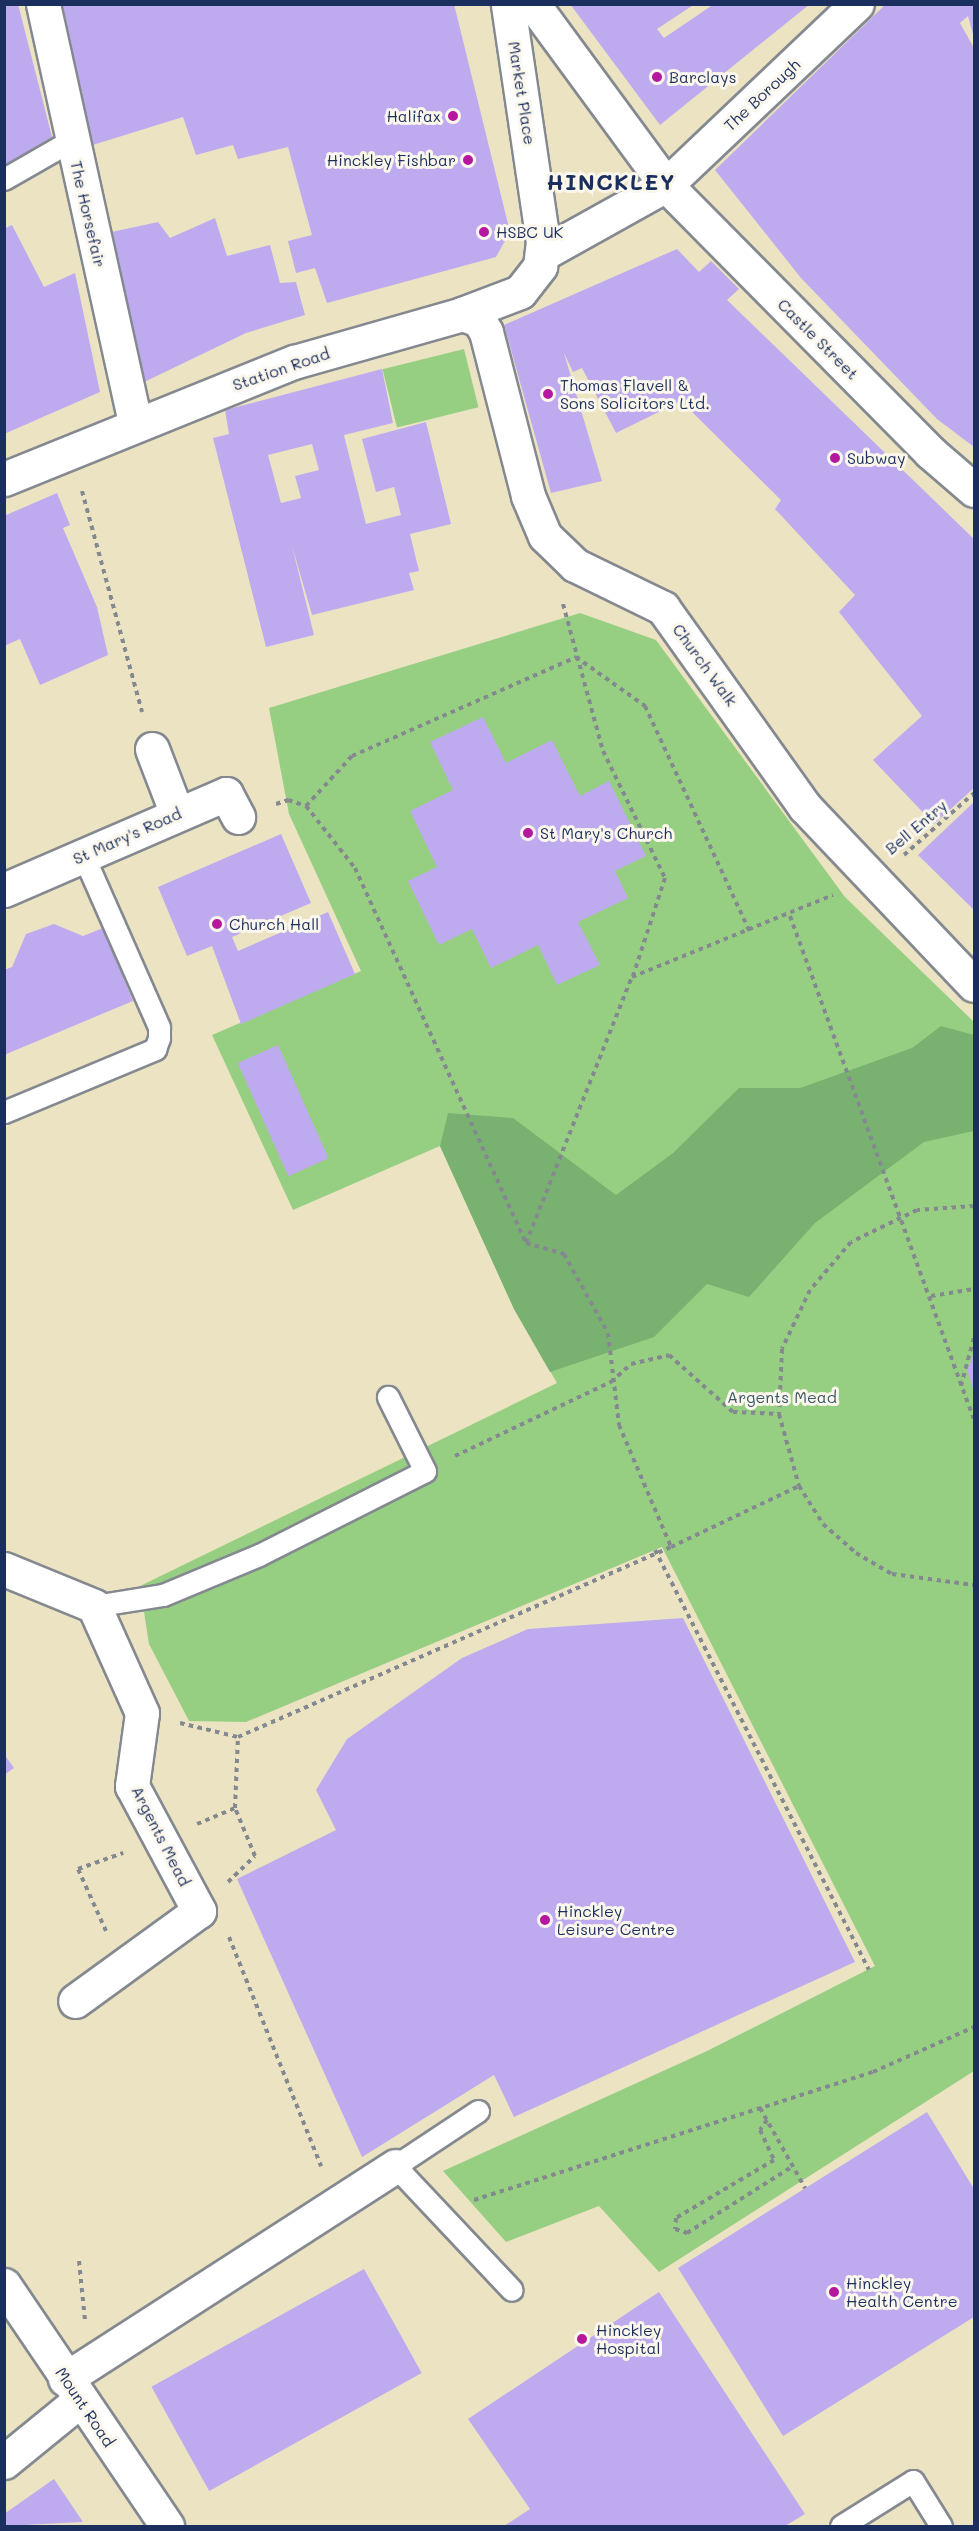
<!DOCTYPE html>
<style>
body{margin:0}
#map{position:relative;width:979px;height:2531px;overflow:hidden;background:#ece3c3;font-family:Mali,sans-serif}
div>[style]{position:absolute}
.green>*{inset:0;background:#97cf82;transform-origin:0 0}
.forest>*{inset:0;background:#79b270}
.building>*{inset:0;background:#beabef;transform-origin:0 0}
.path>*{height:4px;margin-top:-2px;transform-origin:0;background:repeating-linear-gradient(90deg,#848990 0 4.5px,transparent 0 9px)}
.roads{filter:drop-shadow(2px 0 #848990) drop-shadow(-2px 0 #848990) drop-shadow(0 2px #848990) drop-shadow(0 -2px #848990)}
.lane>*{height:21px;margin:-10.5px;padding:0 10.5px;transform-origin:10.5px;border-radius:10.5px;background:#fff}
.street>*{height:33px;margin:-16.5px;padding:0 16.5px;transform-origin:16.5px;border-radius:16.5px;background:#fff}
.dots>*{width:16px;height:16px;translate:-50% -50%;box-sizing:border-box;border:3px solid #fbf7ec;border-radius:50%}
span{translate:-50% -50%;white-space:nowrap;text-align:center;line-height:1.15;-webkit-text-stroke:6px #fbf7ec;paint-order:stroke}
.poi-label{font-size:16px;color:#1b2f5e}
.left{translate:0 -50%;text-align:left}
.right{translate:-100% -50%;text-align:right}
.street-label{font-size:16px;color:#1b2f5e}
.park-label{font-size:16px;color:#3a5767}
.district-label{font-size:22px;color:#1b2f5e;font-weight:700;letter-spacing:1.5px}
.frame{position:absolute;inset:0;border:6px solid #1b2f5e;pointer-events:none}
</style>
<div id="map">
<div class="green">
<div style="left:464px;top:349px;width:60px;height:84px;rotate:76deg"></div>
<div style="clip-path:polygon(580px 613px,656px 640px,845px 897px,974px 1022px,974px 2071px,659px 2272px,599px 2206px,506px 2242px,443px 2171px,707px 2051px,875px 1966px,662px 1547px,246px 1722px,189px 1721px,149px 1644px,140px 1586px,557px 1383px,514px 1309px,440px 1146px,293px 1210px,212px 1035px,361px 971px,289px 814px,269px 708px)"></div>
</div>
<div class="forest">
<div style="clip-path:polygon(941px 1026px,974px 1035px,974px 1131px,924px 1142px,815px 1223px,749px 1297px,707px 1284px,654px 1337px,550px 1372px,514px 1309px,440px 1146px,448px 1113px,513px 1118px,616px 1195px,673px 1153px,739px 1088px,800px 1088px,912px 1048px)"></div>
</div>
<div class="building">
<div style="clip-path:polygon(4px 4px,18px 4px,52px 137px,4px 166px)"></div>
<div style="clip-path:polygon(50px 4px,454px 4px,510px 232px,496px 257px,327px 303px,315px 268px,296px 273px,288px 241px,312px 235px,288px 147px,238px 159px,233px 145px,196px 155px,183px 117px,83px 148px)"></div>
<div style="clip-path:polygon(570px 4px,695px 4px,657px 29px,664px 38px,714px 4px,810px 4px,660px 125px)"></div>
<div style="clip-path:polygon(886px 4px,974px 4px,974px 38px,968px 16px,960px 23px,974px 48px,974px 447px,937px 419px,801px 278px,715px 170px)"></div>
<div style="clip-path:polygon(215px 218px,227px 256px,270px 245px,280px 283px,296px 282px,305px 315px,246px 333px,138px 385px,107px 233px,158px 222px,170px 238px)"></div>
<div style="clip-path:polygon(12px 225px,44px 287px,75px 273px,100px 392px,4px 434px,4px 229px)"></div>
<div style="clip-path:polygon(677px 249px,699px 272px,711px 261px,739px 289px,727px 300px,974px 539px,974px 788px,934px 824px,873px 760px,922px 716px,839px 612px,855px 595px,775px 509px,781px 500px,681px 401px,616px 433px,582px 368px,573px 372px,564px 353px,602px 481px,551px 493px,504px 325px)"></div>
<div style="clip-path:polygon(evenodd,382px 369px,393px 423px,344px 435px,366px 524px,401px 515px,394px 487px,376px 492px,362px 439px,426px 422px,451px 524px,410px 534px,419px 571px,409px 573px,414px 590px,312px 615px,292px 546px,314px 635px,266px 647px,213px 438px,229px 434px,225px 410px,382px 369px,312px 444px,319px 470px,295px 476px,301px 498px,281px 503px,268px 455px,312px 444px)"></div>
<div style="clip-path:polygon(57px 493px,70px 525px,63px 528px,97px 607px,108px 655px,40px 685px,20px 639px,4px 646px,4px 516px)"></div>
<div style="clip-path:polygon(483px 717px,506px 763px,552px 740px,580px 796px,609px 781px,646px 856px,615px 871px,628px 898px,578px 922px,600px 965px,557px 985px,538px 945px,491px 968px,472px 929px,439px 945px,408px 881px,437px 867px,410px 811px,453px 790px,430px 742px)"></div>
<div style="clip-path:polygon(974px 802px,974px 910px,918px 855px)"></div>
<div style="clip-path:polygon(281px 834px,311px 903px,232px 937px,238px 951px,328px 912px,355px 974px,241px 1024px,212px 946px,187px 956px,158px 887px)"></div>
<div style="clip-path:polygon(54px 924px,83px 936px,103px 928px,133px 1001px,4px 1055px,4px 970px,12px 967px,26px 934px)"></div>
<div style="left:278px;top:1045px;width:124px;height:44px;rotate:66deg"></div>
<div style="clip-path:polygon(974px 1354px,974px 1391px,967px 1370px)"></div>
<div style="clip-path:polygon(683px 1618px,855px 1962px,514px 2117px,494px 2075px,362px 2157px,237px 1879px,336px 1830px,316px 1790px,347px 1739px,462px 1658px,528px 1629px)"></div>
<div style="clip-path:polygon(4px 1754px,14px 1768px,4px 1775px)"></div>
<div style="clip-path:polygon(927px 2112px,974px 2189px,974px 2317px,783px 2436px,678px 2268px)"></div>
<div style="left:364px;top:2269px;width:119px;height:243px;rotate:61deg"></div>
<div style="clip-path:polygon(659px 2292px,805px 2514px,785px 2526px,504px 2526px,530px 2509px,468px 2419px)"></div>
<div style="clip-path:polygon(54px 2479px,83px 2522px,4px 2526px,4px 2514px)"></div>
</div>
<div class="path">
<div style="left:82px;top:491px;width:229px;rotate:74.8deg"></div>
<div style="left:563px;top:604px;width:152px;rotate:74.8deg"></div>
<div style="left:603px;top:751px;width:141px;rotate:64deg"></div>
<div style="left:665px;top:878px;width:103px;rotate:108.1deg"></div>
<div style="left:276px;top:804px;width:13px;rotate:-18deg"></div>
<div style="left:288px;top:800px;width:19px;rotate:18deg"></div>
<div style="left:306px;top:806px;width:79px;rotate:51.7deg"></div>
<div style="left:355px;top:868px;width:412px;rotate:65.5deg"></div>
<div style="left:526px;top:1243px;width:40px;rotate:16deg"></div>
<div style="left:564px;top:1254px;width:90px;rotate:60.9deg"></div>
<div style="left:608px;top:1333px;width:93px;rotate:83.2deg"></div>
<div style="left:619px;top:1425px;width:133px;rotate:66.9deg"></div>
<div style="left:671px;top:1547px;width:142px;rotate:-25.5deg"></div>
<div style="left:306px;top:806px;width:68px;rotate:-47.4deg"></div>
<div style="left:352px;top:756px;width:245px;rotate:-23.8deg"></div>
<div style="left:576px;top:657px;width:85px;rotate:35.4deg"></div>
<div style="left:645px;top:706px;width:249px;rotate:65.1deg"></div>
<div style="left:904px;top:855px;width:94px;rotate:-41.5deg"></div>
<div style="left:790px;top:916px;width:537px;rotate:69.94deg"></div>
<div style="left:974px;top:1206px;width:57px;rotate:176deg"></div>
<div style="left:917px;top:1210px;width:73px;rotate:154.1deg"></div>
<div style="left:851px;top:1242px;width:63px;rotate:130.5deg"></div>
<div style="left:810px;top:1290px;width:65px;rotate:115.4deg"></div>
<div style="left:782px;top:1349px;width:65px;rotate:92.6deg"></div>
<div style="left:779px;top:1414px;width:75px;rotate:74.5deg"></div>
<div style="left:799px;top:1486px;width:45px;rotate:57.7deg"></div>
<div style="left:823px;top:1524px;width:44px;rotate:41.3deg"></div>
<div style="left:856px;top:1553px;width:42px;rotate:30.3deg"></div>
<div style="left:892px;top:1574px;width:83px;rotate:7.6deg"></div>
<div style="left:526px;top:1243px;width:286px;rotate:-68.3deg"></div>
<div style="left:632px;top:977px;width:217px;rotate:-22.2deg"></div>
<div style="left:931px;top:1296px;width:44px;rotate:-9.2deg"></div>
<div style="left:961px;top:1386px;width:51px;rotate:-75.1deg"></div>
<div style="left:455px;top:1456px;width:173px;rotate:-25.4deg"></div>
<div style="left:611px;top:1382px;width:27px;rotate:-42deg"></div>
<div style="left:631px;top:1364px;width:39px;rotate:-13deg"></div>
<div style="left:669px;top:1355px;width:86px;rotate:41.7deg"></div>
<div style="left:733px;top:1412px;width:46px;rotate:2.5deg"></div>
<div style="left:655px;top:1550px;width:471px;rotate:63deg"></div>
<div style="left:180px;top:1723px;width:60px;rotate:13.6deg"></div>
<div style="left:238px;top:1737px;width:473px;rotate:-23.7deg"></div>
<div style="left:197px;top:1824px;width:41px;rotate:-22.8deg"></div>
<div style="left:228px;top:1882px;width:37px;rotate:-44deg"></div>
<div style="left:255px;top:1856px;width:52px;rotate:-112.6deg"></div>
<div style="left:235px;top:1808px;width:71px;rotate:-87.6deg"></div>
<div style="left:106px;top:1931px;width:68px;rotate:-114.3deg"></div>
<div style="left:78px;top:1869px;width:48px;rotate:-19.6deg"></div>
<div style="left:229px;top:1937px;width:247px;rotate:68.1deg"></div>
<div style="left:760px;top:2108px;width:92px;rotate:60.6deg"></div>
<div style="left:767px;top:2120px;width:12px;rotate:125deg"></div>
<div style="left:760px;top:2130px;width:33px;rotate:65deg"></div>
<div style="left:774px;top:2160px;width:114px;rotate:149.4deg"></div>
<div style="left:676px;top:2218px;width:11px;rotate:95deg"></div>
<div style="left:675px;top:2229px;width:13px;rotate:18deg"></div>
<div style="left:687px;top:2233px;width:125px;rotate:-32.3deg"></div>
<div style="left:474px;top:2200px;width:419px;rotate:-17.8deg"></div>
<div style="left:873px;top:2072px;width:111px;rotate:-24deg"></div>
<div style="left:79px;top:2261px;width:59px;rotate:84.2deg"></div>
</div>
<div class="roads">
<div class="lane">
<div style="left:4px;top:179px;width:78px;rotate:-29.8deg"></div>
<div style="left:4px;top:1112px;width:164px;rotate:-22.6deg"></div>
<div style="left:155px;top:1049px;width:12px;rotate:-70deg"></div>
<div style="left:159px;top:1038px;width:11px;rotate:-90deg"></div>
<div style="left:159px;top:1027px;width:188px;rotate:-113.8deg"></div>
<div style="left:94px;top:1606px;width:70px;rotate:-9.1deg"></div>
<div style="left:163px;top:1595px;width:104px;rotate:-22.6deg"></div>
<div style="left:259px;top:1555px;width:186px;rotate:-26.8deg"></div>
<div style="left:425px;top:1471px;width:83px;rotate:-116.6deg"></div>
<div style="left:478px;top:2111px;width:100px;rotate:146.5deg"></div>
<div style="left:395px;top:2166px;width:170px;rotate:46.7deg"></div>
<div style="left:841px;top:2526px;width:85px;rotate:-32deg"></div>
<div style="left:913px;top:2481px;width:53px;rotate:58.1deg"></div>
</div>
<div class="street">
<div style="left:43px;top:4px;width:429px;rotate:77.6deg"></div>
<div style="left:533px;top:4px;width:225px;rotate:53.7deg"></div>
<div style="left:666px;top:185px;width:375px;rotate:45.3deg"></div>
<div style="left:930px;top:452px;width:58px;rotate:40.8deg"></div>
<div style="left:542px;top:254px;width:142px;rotate:-29.1deg"></div>
<div style="left:666px;top:185px;width:263px;rotate:-43.5deg"></div>
<div style="left:462px;top:314px;width:18px;rotate:19deg"></div>
<div style="left:479px;top:320px;width:14px;rotate:60deg"></div>
<div style="left:486px;top:332px;width:169px;rotate:75.6deg"></div>
<div style="left:528px;top:496px;width:43px;rotate:67deg"></div>
<div style="left:545px;top:536px;width:42px;rotate:44deg"></div>
<div style="left:575px;top:565px;width:98px;rotate:26deg"></div>
<div style="left:663px;top:608px;width:244px;rotate:54.5deg"></div>
<div style="left:805px;top:807px;width:245px;rotate:46.5deg"></div>
<div style="left:4px;top:479px;width:313px;rotate:-22deg"></div>
<div style="left:294px;top:362px;width:175px;rotate:-15.9deg"></div>
<div style="left:462px;top:314px;width:62px;rotate:-20.8deg"></div>
<div style="left:520px;top:292px;width:33px;rotate:-52deg"></div>
<div style="left:540px;top:266px;width:24px;rotate:-83deg"></div>
<div style="left:543px;top:242px;width:241px;rotate:-98.4deg"></div>
<div style="left:152px;top:749px;width:70px;rotate:69deg"></div>
<div style="left:4px;top:890px;width:242px;rotate:-23.4deg"></div>
<div style="left:226px;top:794px;width:26px;rotate:62deg"></div>
<div style="left:4px;top:1569px;width:97px;rotate:22.3deg"></div>
<div style="left:94px;top:1606px;width:117px;rotate:65.8deg"></div>
<div style="left:142px;top:1713px;width:74px;rotate:97.8deg"></div>
<div style="left:132px;top:1786px;width:142px;rotate:61.8deg"></div>
<div style="left:199px;top:1911px;width:153px;rotate:144deg"></div>
<div style="left:4px;top:2285px;width:291px;rotate:55.9deg"></div>
<div style="left:65px;top:2379px;width:393px;rotate:-32.8deg"></div>
<div style="left:4px;top:2462px;width:98px;rotate:-39.2deg"></div>
</div>
</div>
<div class="dots">
<div style="left:657px;top:77px;background:#b5179e"></div>
<div style="left:453px;top:116px;background:#b5179e"></div>
<div style="left:468px;top:160px;background:#b5179e"></div>
<div style="left:484px;top:232px;background:#b5179e"></div>
<div style="left:548px;top:394px;background:#b5179e"></div>
<div style="left:835px;top:458px;background:#b5179e"></div>
<div style="left:528px;top:833px;background:#b5179e"></div>
<div style="left:217px;top:924px;background:#b5179e"></div>
<div style="left:545px;top:1920px;background:#b5179e"></div>
<div style="left:834px;top:2292px;background:#b5179e"></div>
<div style="left:582px;top:2339px;background:#b5179e"></div>
</div>
<div class="poi-label">
<span class="left" style="left:669px;top:77px">Barclays</span>
<span class="right" style="left:441px;top:116px">Halifax</span>
<span class="right" style="left:456px;top:160px">Hinckley Fishbar</span>
<span class="left" style="left:496px;top:232px">HSBC UK</span>
<span class="left" style="left:560px;top:394px">Thomas Flavell &amp;<br>Sons Solicitors Ltd.</span>
<span class="left" style="left:847px;top:458px">Subway</span>
<span class="left" style="left:540px;top:833px">St Mary's Church</span>
<span class="left" style="left:229px;top:924px">Church Hall</span>
<span class="left" style="left:557px;top:1920px">Hinckley<br>Leisure Centre</span>
<span class="left" style="left:846px;top:2292px">Hinckley<br>Health Centre</span>
<span class="left" style="left:596px;top:2339px">Hinckley<br>Hospital</span>
</div>
<div class="street-label">
<span style="left:522px;top:93px;rotate:81deg">Market Place</span>
<span style="left:762px;top:95px;rotate:-43deg">The Borough</span>
<span style="left:88px;top:214px;rotate:77deg">The Horsefair</span>
<span style="left:818px;top:339px;rotate:45deg">Castle Street</span>
<span style="left:281px;top:369px;rotate:-19deg">Station Road</span>
<span style="left:705px;top:665px;rotate:54deg">Church Walk</span>
<span style="left:916px;top:827px;rotate:-40deg">Bell Entry</span>
<span style="left:127px;top:836px;rotate:-24deg">St Mary's Road</span>
<span style="left:161px;top:1836px;rotate:63deg">Argents Mead</span>
<span style="left:85px;top:2407px;rotate:56deg">Mount Road</span>
</div>
<div class="park-label">
<span style="left:782px;top:1397px">Argents Mead</span>
</div>
<div class="district-label">
<span style="left:611px;top:182px">HINCKLEY</span>
</div>
<div class="frame"></div>
</div>
